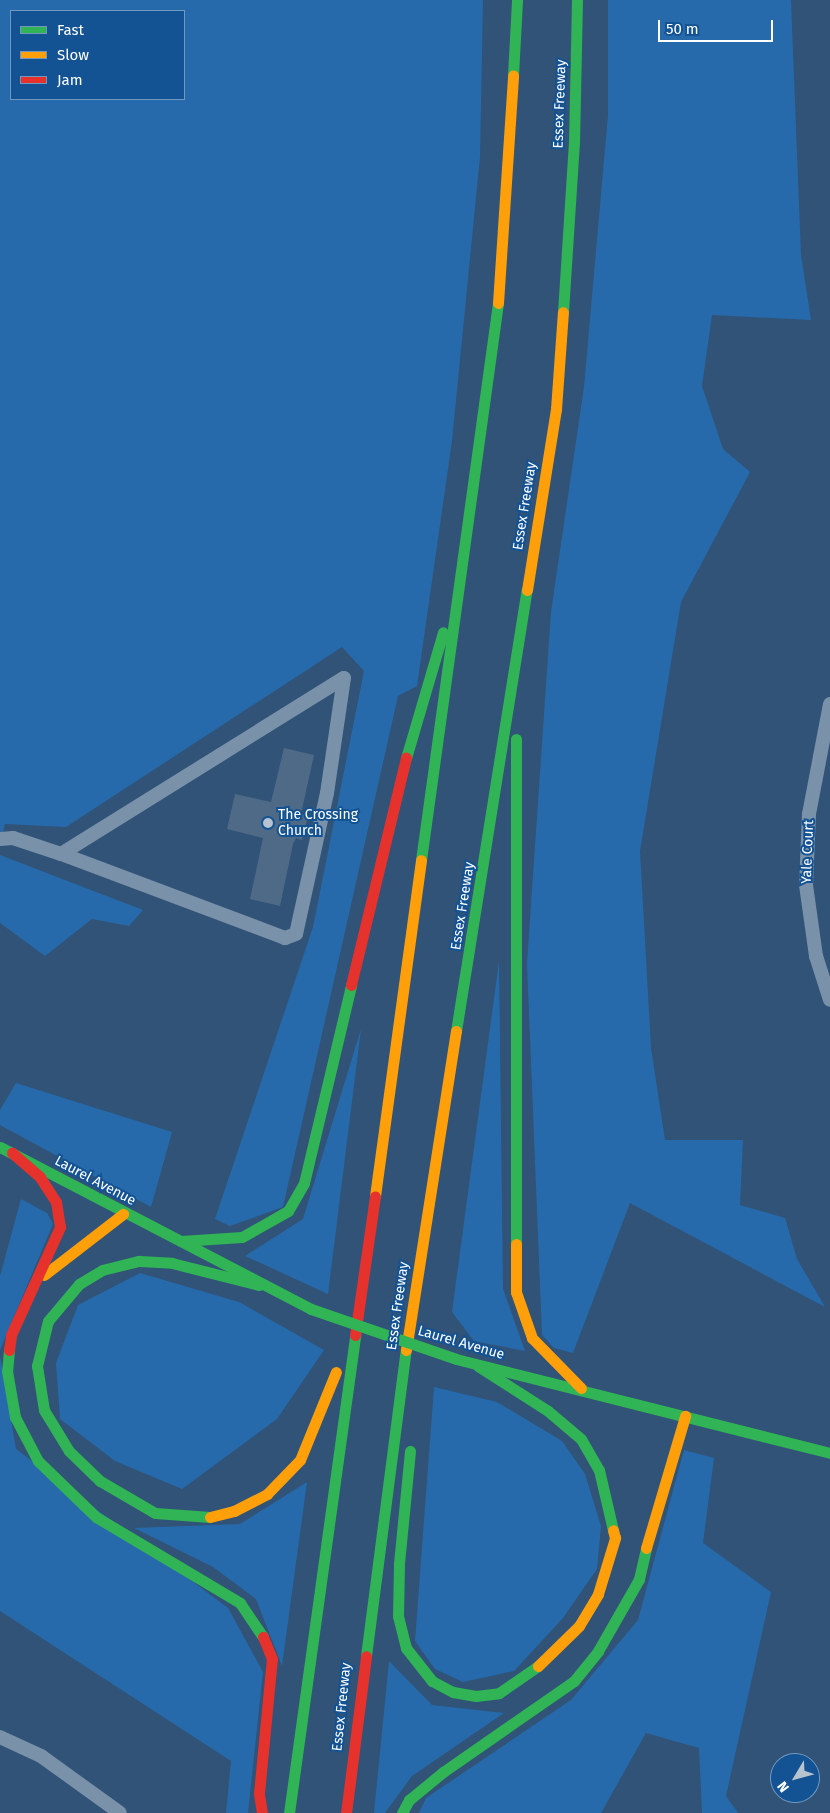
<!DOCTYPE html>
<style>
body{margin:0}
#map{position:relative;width:830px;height:1813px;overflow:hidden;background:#305377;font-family:"Fira Sans",sans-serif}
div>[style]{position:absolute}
.green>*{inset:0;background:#276aab}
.building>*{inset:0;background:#4e6a86}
.street>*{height:14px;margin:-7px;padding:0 7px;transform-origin:7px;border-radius:7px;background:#7991a9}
.fast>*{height:11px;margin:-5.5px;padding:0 5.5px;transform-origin:5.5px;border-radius:5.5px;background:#30b455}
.slow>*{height:11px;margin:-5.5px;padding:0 5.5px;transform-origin:5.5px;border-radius:5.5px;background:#ff9f0a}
.jam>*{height:11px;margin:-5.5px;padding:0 5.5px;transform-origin:5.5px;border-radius:5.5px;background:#e5322d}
.fast-bridge>*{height:11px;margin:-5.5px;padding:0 5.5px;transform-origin:5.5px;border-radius:5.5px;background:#30b455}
.dots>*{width:14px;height:14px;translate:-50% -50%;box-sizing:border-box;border:2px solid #135394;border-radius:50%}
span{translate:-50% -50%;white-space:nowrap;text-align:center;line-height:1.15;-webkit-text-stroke:4px #135394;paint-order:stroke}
.street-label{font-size:14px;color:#fff}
.poi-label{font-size:14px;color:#fff}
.left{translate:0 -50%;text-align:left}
.legend{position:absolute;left:10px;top:10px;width:175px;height:90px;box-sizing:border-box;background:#135394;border:1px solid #7198bf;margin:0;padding:6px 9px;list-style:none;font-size:15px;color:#fff}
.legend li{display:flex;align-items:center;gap:10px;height:25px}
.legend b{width:25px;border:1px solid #7198bf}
.north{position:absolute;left:770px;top:1753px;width:50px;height:50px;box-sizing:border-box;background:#135394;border:1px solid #7198bf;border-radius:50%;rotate:233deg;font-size:14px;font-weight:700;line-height:20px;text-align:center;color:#fff}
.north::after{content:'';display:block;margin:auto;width:18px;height:22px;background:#b7c3cf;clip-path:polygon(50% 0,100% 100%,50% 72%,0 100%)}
.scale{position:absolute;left:658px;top:20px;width:115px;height:22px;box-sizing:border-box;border:2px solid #fff;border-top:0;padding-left:6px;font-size:15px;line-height:18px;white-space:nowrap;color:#fff;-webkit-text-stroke:4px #135394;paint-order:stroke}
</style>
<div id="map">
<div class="green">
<div style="clip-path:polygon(evenodd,0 0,483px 0,480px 157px,452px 441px,417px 686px,398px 696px,283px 1207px,230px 1226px,215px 1219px,313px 927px,364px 671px,342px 647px,66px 827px,5px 824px,0 843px,0 0,11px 11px,184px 11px,184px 99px,11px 99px,11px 11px)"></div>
<div style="clip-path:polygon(608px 0,791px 0,801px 255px,811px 320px,712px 315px,702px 386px,723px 449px,750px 472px,681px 602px,640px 851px,651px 1048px,665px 1140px,743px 1140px,740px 1205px,785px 1218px,797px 1259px,825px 1307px,630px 1203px,573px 1353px,554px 1348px,542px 1335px,527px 963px,551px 612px,584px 387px,608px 115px)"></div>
<div style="clip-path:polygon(0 855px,143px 910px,129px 926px,92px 919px,45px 956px,0 923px)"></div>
<div style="clip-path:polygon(499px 961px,503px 1289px,525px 1351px,474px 1341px,452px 1312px)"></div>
<div style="clip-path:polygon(361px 1029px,328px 1294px,245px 1256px,303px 1219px)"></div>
<div style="clip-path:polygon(16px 1083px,172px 1132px,151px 1207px,0 1125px,0 1110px)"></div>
<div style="clip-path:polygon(21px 1199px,47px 1213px,53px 1224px,0 1350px,0 1276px)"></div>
<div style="clip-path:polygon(140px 1273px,239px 1302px,324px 1350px,277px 1419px,182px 1489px,115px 1461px,60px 1419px,56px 1363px,78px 1305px)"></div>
<div style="clip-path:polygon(0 1356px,16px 1449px,228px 1608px,263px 1672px,248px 1813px,226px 1813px,231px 1761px,0 1611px)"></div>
<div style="clip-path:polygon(434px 1387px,497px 1402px,562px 1441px,585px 1474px,601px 1526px,597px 1569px,563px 1618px,514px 1671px,463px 1682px,435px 1669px,415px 1641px)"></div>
<div style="clip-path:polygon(684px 1450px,714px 1458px,703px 1543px,771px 1592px,726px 1796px,738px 1813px,702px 1813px,699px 1748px,646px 1733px,601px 1813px,419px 1813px,426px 1798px,571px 1700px,638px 1620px)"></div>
<div style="clip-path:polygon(307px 1482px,282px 1666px,256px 1599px,213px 1567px,134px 1528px,240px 1524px)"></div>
<div style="clip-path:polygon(389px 1661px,432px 1705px,504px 1713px,412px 1776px,385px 1813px,374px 1813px)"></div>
</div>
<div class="building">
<div style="clip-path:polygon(284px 748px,314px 755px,301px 814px,308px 816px,302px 840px,296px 838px,293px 844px,280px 906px,250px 899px,263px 838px,227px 829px,235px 794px,271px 802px)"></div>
</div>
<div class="street">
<div style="left:344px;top:678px;width:116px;rotate:98.4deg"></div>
<div style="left:327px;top:793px;width:144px;rotate:102.4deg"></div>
<div style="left:296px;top:934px;width:12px;rotate:160deg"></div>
<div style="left:285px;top:938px;width:239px;rotate:-159.4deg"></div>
<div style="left:61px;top:854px;width:333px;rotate:-31.9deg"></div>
<div style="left:830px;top:704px;width:112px;rotate:100.8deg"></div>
<div style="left:809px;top:814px;width:71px;rotate:92.4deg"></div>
<div style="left:806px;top:885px;width:72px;rotate:82deg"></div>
<div style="left:816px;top:956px;width:46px;rotate:72.3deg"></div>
<div style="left:0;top:839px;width:13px;rotate:-4deg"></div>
<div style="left:13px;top:838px;width:51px;rotate:18.4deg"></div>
<div style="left:0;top:1737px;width:45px;rotate:24.9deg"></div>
<div style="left:41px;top:1756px;width:97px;rotate:35.8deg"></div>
</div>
<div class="fast">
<div style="left:513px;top:75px;width:75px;rotate:-86.9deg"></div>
<div style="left:563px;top:312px;width:169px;rotate:-86.3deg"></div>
<div style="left:574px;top:143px;width:143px;rotate:-88.8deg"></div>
<div style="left:516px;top:739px;width:505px;rotate:90deg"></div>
<div style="left:406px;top:758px;width:131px;rotate:-73.6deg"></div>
<div style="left:421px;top:860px;width:562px;rotate:-82.13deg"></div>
<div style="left:456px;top:1031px;width:447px;rotate:-80.9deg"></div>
<div style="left:0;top:1147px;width:351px;rotate:27.5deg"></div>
<div style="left:181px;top:1241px;width:61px;rotate:-3.8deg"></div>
<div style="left:242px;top:1237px;width:53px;rotate:-29.5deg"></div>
<div style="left:288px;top:1211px;width:32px;rotate:-60deg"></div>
<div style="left:304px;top:1183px;width:204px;rotate:-76.6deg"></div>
<div style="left:9px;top:1350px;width:21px;rotate:95deg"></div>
<div style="left:7px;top:1371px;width:47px;rotate:80.1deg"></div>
<div style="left:15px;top:1417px;width:50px;rotate:62.4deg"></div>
<div style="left:38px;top:1461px;width:81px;rotate:44deg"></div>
<div style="left:96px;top:1517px;width:168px;rotate:30.8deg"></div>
<div style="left:240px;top:1603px;width:41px;rotate:55.9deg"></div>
<div style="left:456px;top:1359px;width:386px;rotate:14.1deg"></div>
<div style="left:478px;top:1366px;width:83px;rotate:32.7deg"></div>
<div style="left:548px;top:1411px;width:43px;rotate:40.3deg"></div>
<div style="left:581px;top:1439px;width:36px;rotate:60deg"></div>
<div style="left:599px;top:1470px;width:62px;rotate:76.9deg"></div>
<div style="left:410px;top:1451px;width:114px;rotate:95.6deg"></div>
<div style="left:399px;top:1564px;width:52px;rotate:91.1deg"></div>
<div style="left:398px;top:1616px;width:33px;rotate:76deg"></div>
<div style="left:406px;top:1648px;width:42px;rotate:51.8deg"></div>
<div style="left:432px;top:1681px;width:24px;rotate:28deg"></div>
<div style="left:453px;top:1692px;width:23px;rotate:10deg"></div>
<div style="left:476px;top:1696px;width:23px;rotate:-7deg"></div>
<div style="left:499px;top:1693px;width:47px;rotate:-34.7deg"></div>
<div style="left:210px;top:1517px;width:55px;rotate:-175.8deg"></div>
<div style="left:155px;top:1513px;width:64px;rotate:-149.8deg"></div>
<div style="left:100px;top:1481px;width:43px;rotate:-135.9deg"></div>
<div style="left:69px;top:1451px;width:48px;rotate:-121.4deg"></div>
<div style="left:44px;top:1410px;width:45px;rotate:-99deg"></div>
<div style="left:37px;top:1366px;width:46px;rotate:-76.3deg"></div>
<div style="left:48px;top:1321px;width:48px;rotate:-50deg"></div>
<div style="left:79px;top:1284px;width:27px;rotate:-31deg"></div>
<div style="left:102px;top:1270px;width:38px;rotate:-14deg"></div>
<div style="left:139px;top:1261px;width:33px;rotate:3deg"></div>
<div style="left:172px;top:1263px;width:90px;rotate:14.2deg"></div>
<div style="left:366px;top:1656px;width:309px;rotate:-82.6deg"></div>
<div style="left:289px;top:1813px;width:483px;rotate:-82.1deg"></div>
<div style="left:402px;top:1813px;width:15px;rotate:-62deg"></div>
<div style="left:409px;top:1800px;width:44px;rotate:-39.5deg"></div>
<div style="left:443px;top:1772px;width:160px;rotate:-34.8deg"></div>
<div style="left:574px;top:1681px;width:38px;rotate:-51deg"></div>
<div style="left:598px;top:1651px;width:83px;rotate:-60.3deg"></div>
<div style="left:639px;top:1579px;width:32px;rotate:-77deg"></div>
</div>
<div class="slow">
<div style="left:498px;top:303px;width:228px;rotate:-86.2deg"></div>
<div style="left:527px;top:590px;width:183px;rotate:-80.9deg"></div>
<div style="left:556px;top:409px;width:97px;rotate:-85.9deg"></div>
<div style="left:375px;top:1196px;width:339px;rotate:-82.2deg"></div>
<div style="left:516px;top:1244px;width:48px;rotate:90deg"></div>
<div style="left:516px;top:1292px;width:49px;rotate:70.8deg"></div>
<div style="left:532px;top:1338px;width:70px;rotate:45.6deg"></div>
<div style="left:44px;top:1275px;width:100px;rotate:-37.7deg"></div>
<div style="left:406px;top:1350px;width:323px;rotate:-81.1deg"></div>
<div style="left:210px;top:1517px;width:25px;rotate:-14deg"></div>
<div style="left:234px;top:1511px;width:37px;rotate:-27deg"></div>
<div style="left:267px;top:1494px;width:47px;rotate:-45.9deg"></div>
<div style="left:300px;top:1460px;width:95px;rotate:-67.8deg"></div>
<div style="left:646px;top:1548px;width:138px;rotate:-73.5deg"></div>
<div style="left:538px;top:1666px;width:57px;rotate:-44.3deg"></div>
<div style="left:579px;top:1626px;width:37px;rotate:-59deg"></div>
<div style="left:598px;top:1594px;width:59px;rotate:-73.1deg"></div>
<div style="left:615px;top:1538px;width:8px;rotate:-104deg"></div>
</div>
<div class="jam">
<div style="left:351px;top:985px;width:234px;rotate:-76.4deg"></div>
<div style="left:355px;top:1335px;width:140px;rotate:-81.8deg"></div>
<div style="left:9px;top:1350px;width:15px;rotate:-82deg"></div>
<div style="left:11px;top:1335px;width:119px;rotate:-65.6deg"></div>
<div style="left:60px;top:1227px;width:25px;rotate:-99deg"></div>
<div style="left:56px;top:1202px;width:30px;rotate:-123deg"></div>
<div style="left:40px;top:1177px;width:37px;rotate:-139deg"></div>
<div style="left:262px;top:1813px;width:20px;rotate:-99deg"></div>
<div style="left:259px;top:1793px;width:135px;rotate:-84.5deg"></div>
<div style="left:272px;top:1659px;width:24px;rotate:-112deg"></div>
<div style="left:346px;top:1813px;width:158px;rotate:-82.7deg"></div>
</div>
<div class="fast-bridge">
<div style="left:311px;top:1309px;width:153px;rotate:19deg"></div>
</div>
<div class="dots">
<div style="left:268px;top:823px;background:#b7c3cf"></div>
</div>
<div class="street-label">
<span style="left:560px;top:104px;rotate:-88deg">Essex Freeway</span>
<span style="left:525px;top:506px;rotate:-81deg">Essex Freeway</span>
<span style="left:808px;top:852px;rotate:-88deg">Yale Court</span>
<span style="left:463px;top:906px;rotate:-81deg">Essex Freeway</span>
<span style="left:95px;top:1181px;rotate:28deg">Laurel Avenue</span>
<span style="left:398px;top:1306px;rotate:-82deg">Essex Freeway</span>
<span style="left:461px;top:1343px;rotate:16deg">Laurel Avenue</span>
<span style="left:342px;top:1707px;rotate:-84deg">Essex Freeway</span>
</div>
<div class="poi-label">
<span class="left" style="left:278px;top:823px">The Crossing<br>Church</span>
</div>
<ul class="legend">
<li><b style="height:6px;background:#30b455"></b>Fast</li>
<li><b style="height:6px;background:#ff9f0a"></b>Slow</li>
<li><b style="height:6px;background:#e5322d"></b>Jam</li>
</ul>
<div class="north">N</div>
<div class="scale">50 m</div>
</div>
